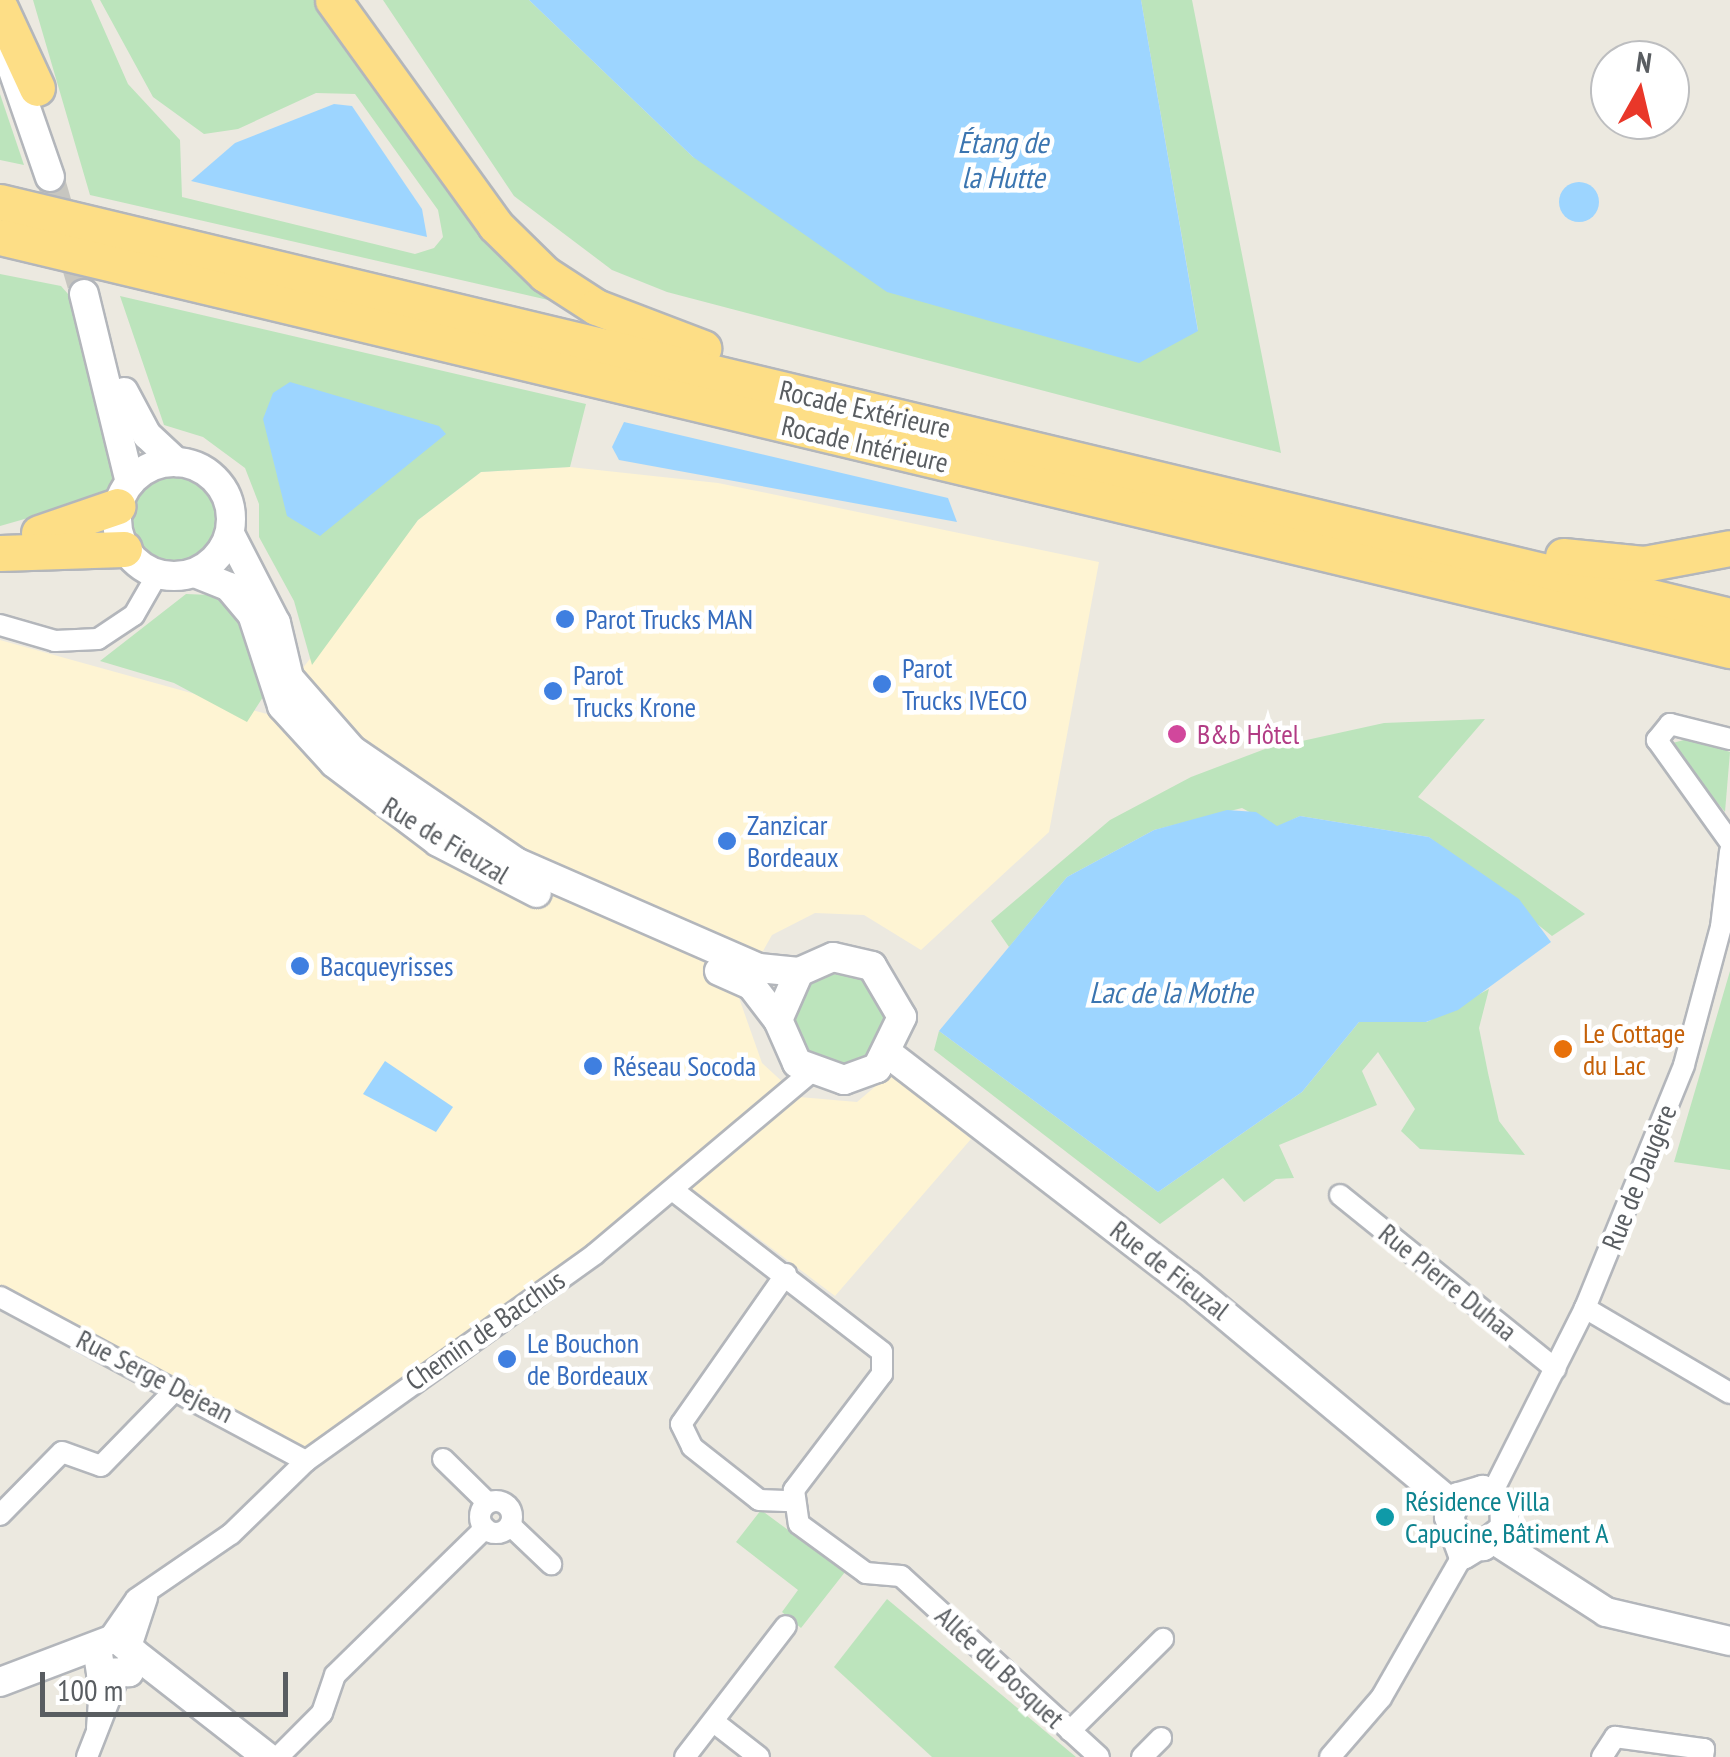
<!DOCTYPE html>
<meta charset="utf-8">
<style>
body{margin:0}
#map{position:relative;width:1730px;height:1757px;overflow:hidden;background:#ece9e0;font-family:"PT Sans Narrow",sans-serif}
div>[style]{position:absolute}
.commercial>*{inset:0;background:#fef4d3}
.green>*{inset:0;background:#bce4bc}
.round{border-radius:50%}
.water>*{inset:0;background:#9dd5ff}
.secondary-tunnel>*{height:28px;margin-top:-14px;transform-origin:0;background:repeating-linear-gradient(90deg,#c7c6c0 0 28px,transparent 0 42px)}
.roads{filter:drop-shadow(2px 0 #b3b6bb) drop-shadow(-2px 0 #b3b6bb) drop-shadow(0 2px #b3b6bb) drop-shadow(0 -2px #b3b6bb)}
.street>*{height:20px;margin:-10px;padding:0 10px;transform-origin:10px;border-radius:10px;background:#fff}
.street>.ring{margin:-10px;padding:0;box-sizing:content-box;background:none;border:20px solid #fff;border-radius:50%}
.secondary>*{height:28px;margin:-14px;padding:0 14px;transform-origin:14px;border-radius:14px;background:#fff}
.secondary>.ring{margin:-14px;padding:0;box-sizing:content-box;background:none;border:28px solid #fff;border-radius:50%}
.highway>*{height:35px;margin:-17.5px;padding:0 17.5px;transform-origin:17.5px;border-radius:17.5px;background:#fdde86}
.dots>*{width:28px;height:28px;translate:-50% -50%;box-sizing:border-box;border:5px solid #fff;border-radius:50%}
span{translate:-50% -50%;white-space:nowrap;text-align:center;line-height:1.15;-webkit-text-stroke:9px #fff;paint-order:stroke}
.street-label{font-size:28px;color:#595d61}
.shop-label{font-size:28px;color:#366cbe}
.left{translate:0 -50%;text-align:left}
.hotel-label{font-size:28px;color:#b23c85}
.food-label{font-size:28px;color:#c56008}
.culture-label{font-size:28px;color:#0d838f}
.water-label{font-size:30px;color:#3b75b0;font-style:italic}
.north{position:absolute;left:1590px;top:40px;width:100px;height:100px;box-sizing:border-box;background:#fff;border:2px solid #bdbec0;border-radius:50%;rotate:8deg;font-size:28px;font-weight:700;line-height:40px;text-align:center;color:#595d61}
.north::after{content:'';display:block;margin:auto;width:35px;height:45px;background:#e93729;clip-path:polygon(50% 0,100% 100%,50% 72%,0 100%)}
.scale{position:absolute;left:40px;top:1672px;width:248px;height:45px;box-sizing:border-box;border:5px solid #595d61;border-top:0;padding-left:12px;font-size:30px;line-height:35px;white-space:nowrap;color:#595d61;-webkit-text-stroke:8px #fff;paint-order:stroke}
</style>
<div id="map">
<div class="commercial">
<div style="clip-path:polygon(570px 467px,718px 483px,1099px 562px,1049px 832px,921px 950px,864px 915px,815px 913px,772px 935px,738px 995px,762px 1063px,799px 1097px,857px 1102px,890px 1074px,971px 1139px,835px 1296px,685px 1183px,306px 1461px,0 1297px,0 640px,267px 714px,418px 520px,481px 472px)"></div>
</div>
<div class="green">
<div style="clip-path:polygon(33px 0,91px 0,128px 84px,180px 140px,182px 197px,415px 254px,434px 248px,443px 237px,438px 210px,355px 94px,316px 93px,238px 129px,204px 134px,153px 97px,100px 0,322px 0,570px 305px,90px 195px)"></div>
<div style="clip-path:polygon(383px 0,529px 0,693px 157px,1198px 330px,1141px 0,1192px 0,1281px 453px,667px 292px,612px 270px,514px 196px)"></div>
<div style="clip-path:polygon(0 94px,24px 165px,0 160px)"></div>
<div style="clip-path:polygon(0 274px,61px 286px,76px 303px,115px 477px,105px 496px,0 526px)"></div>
<div style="clip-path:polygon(120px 296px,586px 404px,570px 467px,481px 472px,418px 520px,312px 665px,294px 601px,259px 537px,259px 504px,245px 468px,203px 437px,164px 425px)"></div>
<div class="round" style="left:126px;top:473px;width:92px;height:92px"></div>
<div style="clip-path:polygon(186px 594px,211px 595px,235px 612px,252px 646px,265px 694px,247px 722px,174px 683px,100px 661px)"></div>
<div style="clip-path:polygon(1485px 719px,1418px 797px,1585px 914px,1552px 936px,1429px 837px,1300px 816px,1277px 827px,1242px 808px,1154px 830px,1067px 877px,1009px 947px,991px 921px,1110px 820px,1191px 777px,1265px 749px,1384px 723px)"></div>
<div style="clip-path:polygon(1691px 738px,1730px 752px,1725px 812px,1669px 744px)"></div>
<div style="clip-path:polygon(1730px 971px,1730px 1170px,1674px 1162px,1697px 1084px)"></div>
<div class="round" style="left:795px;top:974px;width:90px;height:90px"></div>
<div style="clip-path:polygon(1489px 989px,1479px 1028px,1488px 1073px,1499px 1121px,1525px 1155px,1420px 1149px,1401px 1131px,1415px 1109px,1378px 1052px,1362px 1071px,1377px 1105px,1279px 1145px,1294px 1178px,1276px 1179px,1244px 1202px,1223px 1178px,1160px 1224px,934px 1050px,939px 1031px,1158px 1192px,1302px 1092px,1359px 1022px,1427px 1022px)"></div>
<div style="clip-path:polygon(761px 1510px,845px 1572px,801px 1628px,782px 1612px,798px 1590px,736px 1542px)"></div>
<div style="clip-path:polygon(887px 1599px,1076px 1757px,932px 1757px,834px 1667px)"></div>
</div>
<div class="water">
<div style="clip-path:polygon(529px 0,1141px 0,1198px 331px,1139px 363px,887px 292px,693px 157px)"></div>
<div style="clip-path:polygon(334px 104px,352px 106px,422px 209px,427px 237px,191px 181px,235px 143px)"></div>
<div class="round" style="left:1559px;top:182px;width:40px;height:40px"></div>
<div style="clip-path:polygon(290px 382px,439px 426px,446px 434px,320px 536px,287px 516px,263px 419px,273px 393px)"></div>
<div style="clip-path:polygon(624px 422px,948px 498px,957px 522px,619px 460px,612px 447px)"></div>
<div style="clip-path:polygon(1227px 810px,1256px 812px,1277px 826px,1300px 816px,1429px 837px,1519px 899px,1551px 942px,1458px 1010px,1426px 1022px,1359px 1022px,1302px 1092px,1158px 1192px,939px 1031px,1067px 877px,1154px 830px)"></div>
<div style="clip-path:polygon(385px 1061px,453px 1107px,436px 1132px,363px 1094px)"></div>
</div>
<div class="secondary-tunnel">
<div style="left:50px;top:177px;width:122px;rotate:73.8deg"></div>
</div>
<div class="roads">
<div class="street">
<div style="left:0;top:625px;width:57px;rotate:16.2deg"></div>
<div style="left:55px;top:641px;width:43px;rotate:-2.7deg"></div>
<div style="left:98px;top:639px;width:43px;rotate:-33.7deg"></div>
<div style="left:134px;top:615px;width:46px;rotate:-60.1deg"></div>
<div style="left:1730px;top:739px;width:62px;rotate:-166deg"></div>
<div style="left:1670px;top:724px;width:21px;rotate:129deg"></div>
<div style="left:1657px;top:740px;width:125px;rotate:54.4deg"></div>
<div style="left:674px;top:1191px;width:263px;rotate:37.7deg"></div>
<div style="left:882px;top:1352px;width:22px;rotate:90deg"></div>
<div style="left:882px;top:1374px;width:146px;rotate:127.2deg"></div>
<div style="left:794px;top:1490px;width:34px;rotate:82deg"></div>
<div style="left:799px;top:1524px;width:83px;rotate:36.2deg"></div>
<div style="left:866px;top:1573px;width:35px;rotate:5deg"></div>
<div style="left:901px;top:1576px;width:268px;rotate:42.4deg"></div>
<div style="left:1340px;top:1195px;width:277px;rotate:38.9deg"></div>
<div style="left:786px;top:1274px;width:183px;rotate:125deg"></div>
<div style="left:681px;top:1424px;width:25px;rotate:64deg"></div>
<div style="left:692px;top:1447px;width:85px;rotate:38.3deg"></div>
<div style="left:759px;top:1500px;width:33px;rotate:2deg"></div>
<div style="left:0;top:1297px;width:347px;rotate:28.2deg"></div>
<div style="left:1585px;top:1308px;width:168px;rotate:30.4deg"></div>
<div style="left:443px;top:1459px;width:63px;rotate:44.4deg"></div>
<div style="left:1496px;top:1485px;width:198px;rotate:-63.3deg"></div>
<div style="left:1585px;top:1308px;width:262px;rotate:-67.8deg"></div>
<div style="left:1684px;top:1065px;width:143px;rotate:-75deg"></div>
<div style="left:1721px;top:927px;width:76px;rotate:-83.2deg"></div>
<div class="ring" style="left:480px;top:1501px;width:12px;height:12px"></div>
<div style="left:0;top:1515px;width:88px;rotate:-45.5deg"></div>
<div style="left:62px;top:1452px;width:41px;rotate:19.7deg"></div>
<div style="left:101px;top:1466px;width:110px;rotate:-45.7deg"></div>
<div style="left:510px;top:1525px;width:57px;rotate:43.6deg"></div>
<div style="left:109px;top:1638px;width:47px;rotate:-55.3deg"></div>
<div style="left:136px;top:1599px;width:115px;rotate:-34.4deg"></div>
<div style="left:231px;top:1534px;width:105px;rotate:-44.2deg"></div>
<div style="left:306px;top:1461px;width:355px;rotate:-35.6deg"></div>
<div style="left:595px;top:1254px;width:281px;rotate:-40.1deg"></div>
<div style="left:131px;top:1647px;width:52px;rotate:-71.9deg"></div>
<div style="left:714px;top:1722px;width:57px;rotate:37.9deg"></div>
<div style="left:97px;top:1728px;width:55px;rotate:-85.8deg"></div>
<div style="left:1070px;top:1731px;width:131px;rotate:-44.7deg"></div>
<div style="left:87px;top:1757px;width:85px;rotate:-68.6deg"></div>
<div style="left:278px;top:1757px;width:62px;rotate:-45deg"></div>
<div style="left:322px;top:1713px;width:40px;rotate:-71.1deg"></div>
<div style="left:335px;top:1675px;width:210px;rotate:-44.4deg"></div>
<div style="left:685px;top:1757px;width:165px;rotate:-52.4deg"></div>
<div style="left:1142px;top:1757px;width:27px;rotate:-45deg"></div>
<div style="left:1330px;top:1757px;width:78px;rotate:-49.2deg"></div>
<div style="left:1381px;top:1698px;width:165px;rotate:-60.2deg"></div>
<div style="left:1602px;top:1757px;width:24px;rotate:-57deg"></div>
<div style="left:1615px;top:1737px;width:90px;rotate:7.7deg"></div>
<div style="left:1704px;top:1749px;width:8px;rotate:97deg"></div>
</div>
<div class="secondary">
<div style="left:8px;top:56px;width:128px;rotate:70.9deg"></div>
<div style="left:84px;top:294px;width:194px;rotate:76.3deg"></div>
<div style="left:124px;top:392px;width:49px;rotate:61.9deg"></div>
<div style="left:147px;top:435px;width:40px;rotate:43deg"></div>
<div class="ring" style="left:117px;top:462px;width:86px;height:86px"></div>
<div style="left:230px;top:534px;width:100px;rotate:62.7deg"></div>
<div style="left:276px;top:623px;width:57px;rotate:76.7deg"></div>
<div style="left:289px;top:678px;width:96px;rotate:48.8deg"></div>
<div style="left:352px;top:750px;width:199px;rotate:34.3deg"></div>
<div style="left:516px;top:862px;width:265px;rotate:23.6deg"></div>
<div style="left:759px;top:968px;width:40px;rotate:5.7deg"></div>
<div style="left:799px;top:972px;width:37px;rotate:-24deg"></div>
<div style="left:833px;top:957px;width:40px;rotate:13deg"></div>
<div style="left:872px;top:966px;width:59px;rotate:59.5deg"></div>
<div style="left:902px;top:1017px;width:57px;rotate:116.1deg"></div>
<div style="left:877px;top:1068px;width:35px;rotate:160deg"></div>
<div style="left:844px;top:1080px;width:50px;rotate:-160.1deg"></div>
<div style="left:797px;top:1063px;width:47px;rotate:-113.8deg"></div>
<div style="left:778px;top:1020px;width:52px;rotate:-66.4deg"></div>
<div style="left:195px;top:573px;width:37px;rotate:22deg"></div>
<div style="left:229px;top:587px;width:35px;rotate:50deg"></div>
<div style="left:252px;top:614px;width:97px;rotate:71.9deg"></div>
<div style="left:282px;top:706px;width:77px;rotate:47.6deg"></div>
<div style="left:334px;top:763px;width:131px;rotate:37.2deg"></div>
<div style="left:438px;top:842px;width:111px;rotate:27.3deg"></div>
<div style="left:719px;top:971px;width:35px;rotate:24deg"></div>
<div style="left:751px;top:985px;width:44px;rotate:52.4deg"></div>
<div style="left:890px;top:1055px;width:377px;rotate:37.6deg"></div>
<div style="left:1189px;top:1285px;width:342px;rotate:39.8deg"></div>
<div style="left:1460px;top:1540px;width:24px;rotate:15deg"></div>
<div style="left:1483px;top:1546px;width:28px;rotate:-39deg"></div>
<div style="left:1505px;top:1528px;width:23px;rotate:-92deg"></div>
<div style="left:1504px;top:1505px;width:26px;rotate:-144deg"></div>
<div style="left:1483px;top:1490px;width:26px;rotate:164deg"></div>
<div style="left:1458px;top:1497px;width:22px;rotate:114deg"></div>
<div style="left:1449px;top:1517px;width:40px;rotate:69.8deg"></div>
<div style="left:1463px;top:1555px;width:15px;rotate:-32deg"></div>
<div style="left:1496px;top:1541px;width:131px;rotate:32.8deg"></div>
<div style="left:1606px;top:1612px;width:127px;rotate:13.2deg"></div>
<div style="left:134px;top:1653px;width:169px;rotate:38deg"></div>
<div style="left:0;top:1682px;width:124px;rotate:-20.8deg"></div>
<div style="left:116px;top:1638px;width:23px;rotate:40deg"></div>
<div style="left:134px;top:1653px;width:20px;rotate:105deg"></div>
<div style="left:129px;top:1672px;width:28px;rotate:178deg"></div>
<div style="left:101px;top:1673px;width:26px;rotate:-99deg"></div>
</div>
<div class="highway">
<div style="left:333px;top:0;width:277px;rotate:54.2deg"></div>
<div style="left:495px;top:225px;width:70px;rotate:44.4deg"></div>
<div style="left:545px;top:274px;width:61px;rotate:32.9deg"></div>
<div style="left:596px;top:307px;width:115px;rotate:21deg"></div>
<div style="left:0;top:8px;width:88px;rotate:65.2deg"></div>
<div style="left:0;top:202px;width:1779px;rotate:13.46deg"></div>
<div style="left:0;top:237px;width:1779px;rotate:13.43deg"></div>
<div style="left:39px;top:533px;width:83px;rotate:-18.9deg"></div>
<div style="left:0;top:553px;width:124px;rotate:-1.8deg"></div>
<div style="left:1563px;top:556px;width:81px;rotate:5.6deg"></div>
<div style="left:1644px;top:564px;width:87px;rotate:-10.5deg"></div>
</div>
</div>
<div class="dots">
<div style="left:565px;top:619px;background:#3f7fe0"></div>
<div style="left:882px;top:684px;background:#3f7fe0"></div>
<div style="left:553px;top:691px;background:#3f7fe0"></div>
<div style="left:1177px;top:734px;background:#d1479c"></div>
<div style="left:727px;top:841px;background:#3f7fe0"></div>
<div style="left:300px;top:966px;background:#3f7fe0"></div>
<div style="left:1563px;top:1049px;background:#e8710a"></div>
<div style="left:593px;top:1066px;background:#3f7fe0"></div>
<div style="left:507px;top:1359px;background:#3f7fe0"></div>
<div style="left:1385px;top:1517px;background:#0f9aa8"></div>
</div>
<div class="street-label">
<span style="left:865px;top:409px;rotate:13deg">Rocade Extérieure</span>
<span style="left:865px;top:444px;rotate:13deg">Rocade Intérieure</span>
<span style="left:446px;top:840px;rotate:31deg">Rue de Fieuzal</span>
<span style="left:1639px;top:1177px;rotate:-68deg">Rue de Daugère</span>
<span style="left:1170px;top:1270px;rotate:38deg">Rue de Fieuzal</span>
<span style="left:1448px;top:1282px;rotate:39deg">Rue Pierre Duhaa</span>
<span style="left:485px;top:1330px;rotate:-35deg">Chemin de Bacchus</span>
<span style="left:155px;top:1376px;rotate:27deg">Rue Serge Dejean</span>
<span style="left:1000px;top:1667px;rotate:43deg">Allée du Bosquet</span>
</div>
<div class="shop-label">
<span class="left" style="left:585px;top:619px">Parot Trucks MAN</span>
<span class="left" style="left:902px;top:684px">Parot<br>Trucks IVECO</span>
<span class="left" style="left:573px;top:691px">Parot<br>Trucks Krone</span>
<span class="left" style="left:747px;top:841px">Zanzicar<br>Bordeaux</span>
<span class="left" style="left:320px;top:966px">Bacqueyrisses</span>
<span class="left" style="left:613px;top:1066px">Réseau Socoda</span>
<span class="left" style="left:527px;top:1359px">Le Bouchon<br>de Bordeaux</span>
</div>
<div class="hotel-label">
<span class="left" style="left:1197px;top:734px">B&amp;b Hôtel</span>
</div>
<div class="food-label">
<span class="left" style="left:1583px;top:1049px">Le Cottage<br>du Lac</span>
</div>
<div class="culture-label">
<span class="left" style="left:1405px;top:1517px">Résidence Villa<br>Capucine, Bâtiment A</span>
</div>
<div class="water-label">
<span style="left:1003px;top:159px">Étang de<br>la Hutte</span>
<span style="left:1171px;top:992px">Lac de la Mothe</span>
</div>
<div class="north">N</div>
<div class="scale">100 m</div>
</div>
